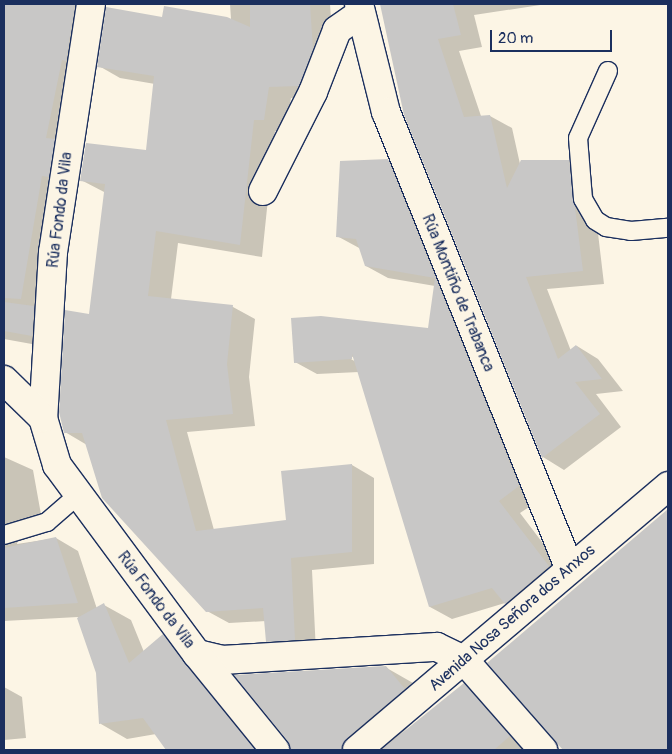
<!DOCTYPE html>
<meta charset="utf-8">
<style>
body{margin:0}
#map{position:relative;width:672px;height:754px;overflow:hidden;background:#fcf5e5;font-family:Pangolin,sans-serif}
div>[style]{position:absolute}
.shadow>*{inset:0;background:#0003}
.building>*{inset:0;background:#c8c7c6}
.roads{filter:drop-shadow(1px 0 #1b2f5e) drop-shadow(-1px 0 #1b2f5e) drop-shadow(0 1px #1b2f5e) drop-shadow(0 -1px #1b2f5e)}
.service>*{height:18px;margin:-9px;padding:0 9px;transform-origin:9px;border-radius:9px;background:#fcf5e5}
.minor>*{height:28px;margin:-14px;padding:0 14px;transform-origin:14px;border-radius:14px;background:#fcf5e5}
span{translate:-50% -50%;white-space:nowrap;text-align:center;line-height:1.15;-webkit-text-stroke:4.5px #fcf5e5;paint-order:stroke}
.street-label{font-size:16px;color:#1b2f5e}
.frame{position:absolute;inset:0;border:5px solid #1b2f5e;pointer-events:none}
.scale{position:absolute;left:490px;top:30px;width:122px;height:22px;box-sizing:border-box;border:2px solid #1b2f5e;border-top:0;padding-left:6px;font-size:15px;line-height:18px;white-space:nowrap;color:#1b2f5e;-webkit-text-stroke:4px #fcf5e5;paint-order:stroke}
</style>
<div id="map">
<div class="shadow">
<div style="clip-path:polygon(4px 4px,91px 4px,54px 348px,4px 339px)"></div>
<div style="clip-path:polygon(230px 4px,330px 4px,334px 62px,320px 98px,291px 98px,286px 132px,275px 131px,262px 257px,178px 243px,171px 299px,233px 307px,255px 319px,249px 377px,255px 426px,187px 432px,214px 530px,287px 521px,283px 472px,352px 465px,374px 478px,374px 564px,312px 570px,316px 652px,289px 654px,267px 641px,266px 621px,229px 623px,207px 611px,87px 445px,65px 432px,90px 315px,106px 193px,81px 180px,147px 152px,155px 84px,120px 78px,99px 66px,163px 19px,231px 19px)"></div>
<div style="clip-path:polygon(547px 4px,474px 15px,482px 47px,459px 51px,481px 116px,490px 116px,512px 128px,520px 164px,569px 161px,591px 174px,604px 284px,547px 289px,571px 351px,577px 346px,598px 359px,623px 391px,596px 394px,621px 427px,564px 470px,543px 457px,382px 5px)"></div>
<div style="clip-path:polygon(evenodd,388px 161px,410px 173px,541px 499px,520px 513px,570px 579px,528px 616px,505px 603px,452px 619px,430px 607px,359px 372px,317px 374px,295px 362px,429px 329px,435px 286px,388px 278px,366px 266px,361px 249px,337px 236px,388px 161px,348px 354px,356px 359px,356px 362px,346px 356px,348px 354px)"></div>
<div style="clip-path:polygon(4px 457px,33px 470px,44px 531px,18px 540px,17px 544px,56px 538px,78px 551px,97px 609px,104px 605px,131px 620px,144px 652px,163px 635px,189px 651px,269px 750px,168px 750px,156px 734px,127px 739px,101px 724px,97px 673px,78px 617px,4px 621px)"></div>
<div style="clip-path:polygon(668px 512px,668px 750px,565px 750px,489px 663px)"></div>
<div style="clip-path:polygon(385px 667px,413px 683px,431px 705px,399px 736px,464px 685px,491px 700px,534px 750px,290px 750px,289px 740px)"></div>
<div style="clip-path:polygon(4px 687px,22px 697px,26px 738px,4px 740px)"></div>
</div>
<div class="building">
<div style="clip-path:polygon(4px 4px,75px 4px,66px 61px,62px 60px,46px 138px,55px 139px,49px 177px,42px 176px,21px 299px,4px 298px)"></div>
<div style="clip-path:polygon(250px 4px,310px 4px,313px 49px,299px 86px,269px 87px,264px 120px,254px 120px,240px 245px,156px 231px,148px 296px,233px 305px,227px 364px,233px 414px,166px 420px,196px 531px,286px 520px,281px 471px,352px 464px,352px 552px,291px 558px,295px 640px,266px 642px,263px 608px,206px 612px,102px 498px,82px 433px,64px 433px,59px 412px,65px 310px,89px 314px,105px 184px,80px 181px,86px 143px,146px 150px,154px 76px,97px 67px,106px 7px,162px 17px,164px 6px,227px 17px,250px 27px)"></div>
<div style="clip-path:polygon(380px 4px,453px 4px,461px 35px,438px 39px,464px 117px,490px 115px,507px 188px,521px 160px,569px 160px,583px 271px,526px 277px,558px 359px,576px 345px,602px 379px,575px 382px,600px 414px,542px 458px,404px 115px)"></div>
<div style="clip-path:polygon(388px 159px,519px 486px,499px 501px,549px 566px,505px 604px,492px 588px,429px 607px,352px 354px,352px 359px,294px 363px,291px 318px,321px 316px,428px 328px,435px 278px,365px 266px,356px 239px,336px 237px,340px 161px)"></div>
<div style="clip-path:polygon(4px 302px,34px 306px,32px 336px,4px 331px)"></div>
<div style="clip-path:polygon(668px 509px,668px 750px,563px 750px,487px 663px)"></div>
<div style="clip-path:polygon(56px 537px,78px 603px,4px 608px,4px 548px)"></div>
<div style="clip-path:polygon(104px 603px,129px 663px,163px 634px,255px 750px,166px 750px,143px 718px,99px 724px,96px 673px,77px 618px)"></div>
<div style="clip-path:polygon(386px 666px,405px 689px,347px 738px,342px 750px,290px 750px,287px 740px,234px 675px)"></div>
<div style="clip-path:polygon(464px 683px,510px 736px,494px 750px,381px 750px)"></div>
</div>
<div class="roads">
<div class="service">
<div style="left:608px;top:71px;width:73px;rotate:114.1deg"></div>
<div style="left:578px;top:138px;width:61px;rotate:85.3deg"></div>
<div style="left:583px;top:199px;width:24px;rotate:60deg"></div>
<div style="left:595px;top:220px;width:13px;rotate:32deg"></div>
<div style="left:606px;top:227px;width:25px;rotate:9deg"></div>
<div style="left:631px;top:231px;width:37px;rotate:-5deg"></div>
<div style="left:4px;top:535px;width:45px;rotate:-16.8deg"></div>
<div style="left:47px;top:522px;width:40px;rotate:-41deg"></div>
</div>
<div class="minor">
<div style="left:91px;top:4px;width:251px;rotate:98.7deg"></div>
<div style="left:53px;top:252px;width:166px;rotate:93.4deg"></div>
<div style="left:43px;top:418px;width:49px;rotate:73.4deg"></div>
<div style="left:57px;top:465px;width:235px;rotate:53.5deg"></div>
<div style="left:197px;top:654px;width:26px;rotate:13deg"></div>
<div style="left:222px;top:660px;width:215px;rotate:-3.5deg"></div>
<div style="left:437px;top:647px;width:30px;rotate:26deg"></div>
<div style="left:464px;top:660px;width:120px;rotate:48.7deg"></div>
<div style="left:359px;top:4px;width:111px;rotate:76deg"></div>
<div style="left:386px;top:112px;width:491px;rotate:68.1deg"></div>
<div style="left:263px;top:191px;width:111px;rotate:-63.2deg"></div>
<div style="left:313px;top:92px;width:66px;rotate:-68.8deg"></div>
<div style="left:337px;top:30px;width:28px;rotate:-35deg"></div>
<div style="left:4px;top:380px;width:54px;rotate:44.3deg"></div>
<div style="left:197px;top:654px;width:124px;rotate:50.9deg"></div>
<div style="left:357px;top:750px;width:408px;rotate:-40.3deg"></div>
</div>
</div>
<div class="street-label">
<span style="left:60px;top:210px;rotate:-83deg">Rúa Fondo da Vila</span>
<span style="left:458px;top:293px;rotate:68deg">Rúa Montiño de Trabanca</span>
<span style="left:156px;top:600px;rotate:53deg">Rúa Fondo da Vila</span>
<span style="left:512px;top:618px;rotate:-41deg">Avenida Nosa Señora dos Anxos</span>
</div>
<div class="frame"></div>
<div class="scale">20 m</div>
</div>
